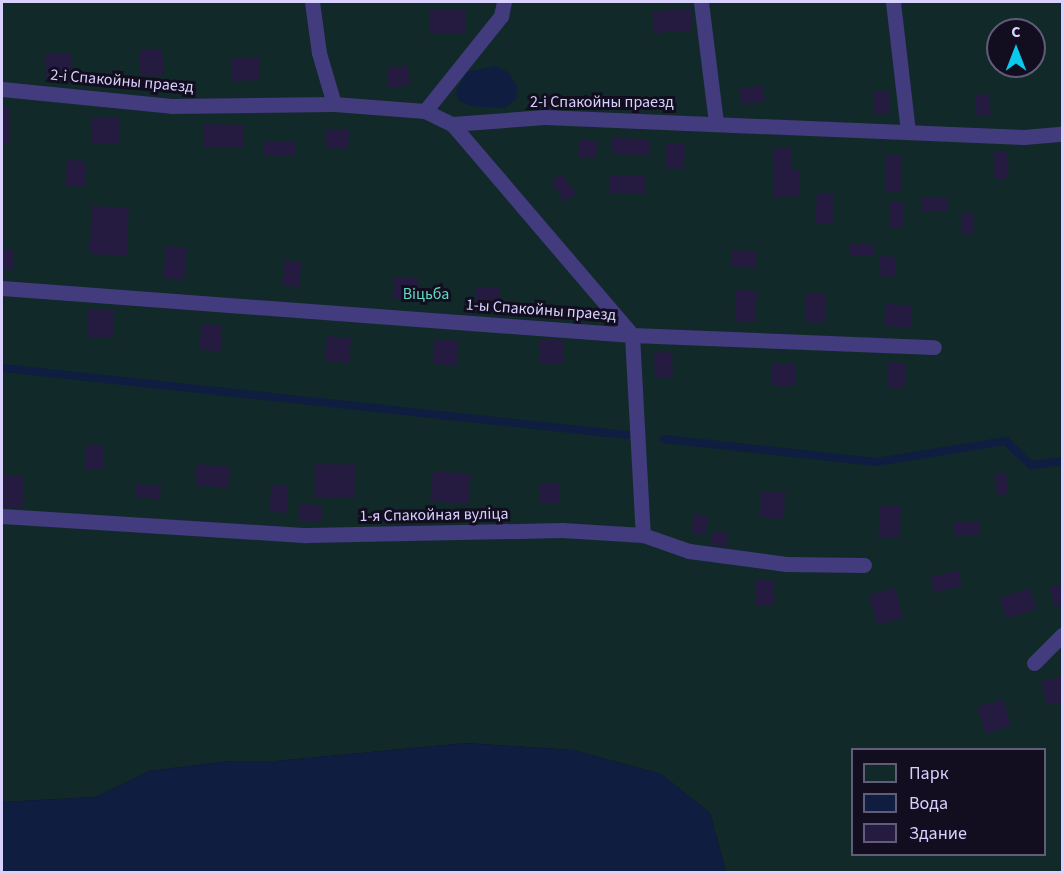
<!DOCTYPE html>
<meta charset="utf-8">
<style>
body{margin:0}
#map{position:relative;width:1064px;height:874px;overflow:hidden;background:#120e20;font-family:"Source Sans 3",sans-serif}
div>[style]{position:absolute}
.green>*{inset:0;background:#12292a}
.water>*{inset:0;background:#0e1d40}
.stream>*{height:8px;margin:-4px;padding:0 4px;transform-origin:4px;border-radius:4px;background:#0e1d40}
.building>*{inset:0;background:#251b40;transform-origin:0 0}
.service>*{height:15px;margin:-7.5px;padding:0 7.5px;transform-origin:7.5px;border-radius:7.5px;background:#423b7d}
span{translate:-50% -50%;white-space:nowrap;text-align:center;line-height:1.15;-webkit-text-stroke:6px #120e20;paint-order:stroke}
.street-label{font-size:16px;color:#d8d0fd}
.park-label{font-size:16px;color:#60d9c2}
.frame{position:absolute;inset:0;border:3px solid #d8d0fd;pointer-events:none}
.legend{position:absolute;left:851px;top:748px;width:195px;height:108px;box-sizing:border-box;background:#120e20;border:2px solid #615c78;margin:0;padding:8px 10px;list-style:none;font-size:18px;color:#d8d0fd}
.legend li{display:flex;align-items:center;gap:12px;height:30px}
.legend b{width:30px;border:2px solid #615c78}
.north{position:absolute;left:986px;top:18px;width:60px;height:60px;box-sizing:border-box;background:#120e20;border:2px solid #615c78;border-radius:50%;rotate:0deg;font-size:16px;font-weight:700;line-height:24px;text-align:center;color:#d8d0fd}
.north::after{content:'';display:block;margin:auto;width:21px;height:27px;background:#0cc8ed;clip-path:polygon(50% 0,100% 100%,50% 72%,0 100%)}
</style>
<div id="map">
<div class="green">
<div style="clip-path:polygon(evenodd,2px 2px,1062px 2px,1062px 872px,726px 872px,710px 813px,661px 774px,573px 750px,466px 743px,276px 761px,229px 761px,149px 771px,96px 797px,2px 802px,2px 2px,998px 30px,1034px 30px,1034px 66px,998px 66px,998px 30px,2px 2px,852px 750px,1044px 750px,1044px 854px,852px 854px,852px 750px)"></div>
</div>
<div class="water">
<div style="clip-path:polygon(496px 66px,509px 73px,517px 87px,516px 99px,505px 108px,471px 106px,458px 100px,456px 91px,467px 72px)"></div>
<div style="clip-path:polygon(466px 743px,573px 750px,661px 774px,710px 813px,726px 872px,2px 872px,2px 802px,96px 797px,149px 771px,229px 761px,276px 761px)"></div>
</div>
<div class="stream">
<div style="left:2px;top:368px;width:628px;rotate:6.13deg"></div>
<div style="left:664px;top:439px;width:213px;rotate:6.2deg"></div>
<div style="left:876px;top:462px;width:132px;rotate:-9.2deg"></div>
<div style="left:1006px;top:441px;width:35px;rotate:44deg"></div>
<div style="left:1031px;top:465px;width:31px;rotate:-7deg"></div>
</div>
<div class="building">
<div style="left:691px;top:8px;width:22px;height:39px;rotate:85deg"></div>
<div style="left:429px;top:10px;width:37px;height:24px"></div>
<div style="left:162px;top:49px;width:26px;height:23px;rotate:86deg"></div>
<div style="left:46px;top:53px;width:25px;height:25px"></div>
<div style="left:259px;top:57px;width:23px;height:28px;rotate:88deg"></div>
<div style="left:408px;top:66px;width:20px;height:21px;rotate:87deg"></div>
<div style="left:762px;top:85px;width:16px;height:24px;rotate:79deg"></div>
<div style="left:874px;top:92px;width:16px;height:22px"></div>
<div style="left:989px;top:94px;width:21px;height:14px;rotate:85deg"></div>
<div style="left:2px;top:108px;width:8px;height:36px"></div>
<div style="left:92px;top:118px;width:28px;height:25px"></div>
<div style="left:204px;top:124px;width:40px;height:23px;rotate:1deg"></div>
<div style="left:326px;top:129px;width:23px;height:19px;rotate:2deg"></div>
<div style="left:612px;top:138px;width:38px;height:16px;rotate:2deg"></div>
<div style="left:579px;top:140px;width:18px;height:17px;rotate:3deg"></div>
<div style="left:264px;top:141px;width:32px;height:15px"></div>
<div style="left:666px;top:143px;width:19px;height:25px;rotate:3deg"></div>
<div style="clip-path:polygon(773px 148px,792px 148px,792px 170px,799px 170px,799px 196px,774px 197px)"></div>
<div style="left:1007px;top:151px;width:27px;height:14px;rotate:86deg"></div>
<div style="left:886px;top:156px;width:16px;height:35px"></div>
<div style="left:67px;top:160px;width:19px;height:26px;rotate:3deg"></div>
<div style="left:562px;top:174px;width:24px;height:14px;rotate:54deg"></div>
<div style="left:610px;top:176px;width:36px;height:17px"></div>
<div style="left:817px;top:193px;width:17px;height:30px;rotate:3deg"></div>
<div style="left:921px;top:198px;width:27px;height:13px"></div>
<div style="left:889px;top:201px;width:14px;height:27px"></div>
<div style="left:92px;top:206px;width:37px;height:48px;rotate:3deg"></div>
<div style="left:961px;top:214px;width:12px;height:20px"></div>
<div style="left:874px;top:243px;width:13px;height:24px;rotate:90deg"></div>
<div style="left:166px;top:246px;width:21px;height:32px;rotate:5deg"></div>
<div style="left:2px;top:249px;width:11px;height:21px"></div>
<div style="left:732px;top:250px;width:25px;height:16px;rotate:5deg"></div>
<div style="left:880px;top:256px;width:16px;height:20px;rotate:4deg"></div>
<div style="left:285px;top:260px;width:17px;height:25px;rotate:7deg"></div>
<div style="left:393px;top:277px;width:24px;height:23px"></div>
<div style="left:475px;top:287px;width:24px;height:23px"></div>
<div style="left:736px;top:290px;width:21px;height:31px;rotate:3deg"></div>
<div style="left:806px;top:293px;width:20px;height:29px;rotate:3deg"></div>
<div style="left:886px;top:304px;width:26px;height:22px;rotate:4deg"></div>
<div style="left:88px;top:310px;width:25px;height:28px"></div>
<div style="left:201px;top:324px;width:21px;height:26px;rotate:3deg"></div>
<div style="left:327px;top:336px;width:24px;height:25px;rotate:5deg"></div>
<div style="left:435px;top:339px;width:24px;height:25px;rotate:5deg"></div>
<div style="left:540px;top:340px;width:24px;height:23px"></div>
<div style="left:672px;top:352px;width:25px;height:18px;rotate:88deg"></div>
<div style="left:888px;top:362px;width:18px;height:25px;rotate:3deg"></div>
<div style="left:772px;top:363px;width:24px;height:23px"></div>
<div style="left:86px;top:445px;width:18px;height:24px;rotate:3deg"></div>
<div style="left:197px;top:464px;width:33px;height:21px;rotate:5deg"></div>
<div style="left:315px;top:464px;width:40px;height:33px;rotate:1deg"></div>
<div style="left:433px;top:471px;width:38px;height:30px;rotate:5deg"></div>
<div style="left:1006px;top:472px;width:22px;height:11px;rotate:85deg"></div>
<div style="left:3px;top:475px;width:21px;height:32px;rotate:3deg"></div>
<div style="left:539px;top:483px;width:20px;height:20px"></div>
<div style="left:136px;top:484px;width:25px;height:13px;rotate:5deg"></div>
<div style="left:271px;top:485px;width:17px;height:27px;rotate:3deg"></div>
<div style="left:761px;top:491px;width:24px;height:27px;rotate:2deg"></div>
<div style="left:300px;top:504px;width:22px;height:17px;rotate:3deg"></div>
<div style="left:880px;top:505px;width:21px;height:32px;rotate:3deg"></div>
<div style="left:694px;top:514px;width:14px;height:19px;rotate:8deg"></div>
<div style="left:980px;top:521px;width:15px;height:27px;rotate:90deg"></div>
<div style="left:713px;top:531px;width:16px;height:14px;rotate:7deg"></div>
<div style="left:958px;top:570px;width:16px;height:29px;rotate:75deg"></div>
<div style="left:755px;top:580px;width:19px;height:26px"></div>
<div style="clip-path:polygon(1062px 584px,1062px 605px,1055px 607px,1049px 587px)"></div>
<div style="left:895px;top:588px;width:31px;height:27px;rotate:75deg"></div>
<div style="left:1030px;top:588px;width:22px;height:32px;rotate:72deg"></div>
<div style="clip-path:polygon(1061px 677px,1062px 702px,1047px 705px,1041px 681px)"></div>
<div style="left:1003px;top:699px;width:28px;height:27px;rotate:73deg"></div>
</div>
<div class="service">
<div style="left:312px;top:2px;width:51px;rotate:82.2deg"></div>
<div style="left:319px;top:53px;width:53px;rotate:73.6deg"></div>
<div style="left:701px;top:2px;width:121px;rotate:82.9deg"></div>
<div style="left:893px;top:2px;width:131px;rotate:83.4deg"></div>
<div style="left:2px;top:89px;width:170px;rotate:5.7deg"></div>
<div style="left:171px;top:106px;width:163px;rotate:-0.7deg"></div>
<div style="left:334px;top:104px;width:91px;rotate:4.4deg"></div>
<div style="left:425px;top:111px;width:30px;rotate:26deg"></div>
<div style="left:452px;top:124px;width:93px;rotate:-4.3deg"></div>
<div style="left:545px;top:117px;width:479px;rotate:2.4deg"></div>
<div style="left:1024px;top:137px;width:38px;rotate:-5deg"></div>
<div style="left:425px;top:111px;width:122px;rotate:-51.3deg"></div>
<div style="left:501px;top:16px;width:14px;rotate:-78deg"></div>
<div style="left:452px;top:124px;width:277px;rotate:49.5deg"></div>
<div style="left:632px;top:335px;width:200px;rotate:86.9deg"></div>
<div style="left:2px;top:288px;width:632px;rotate:4.27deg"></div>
<div style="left:632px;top:335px;width:302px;rotate:2.3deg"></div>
<div style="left:2px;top:516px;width:305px;rotate:3.6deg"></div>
<div style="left:306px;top:535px;width:256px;rotate:-1.1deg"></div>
<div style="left:562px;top:530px;width:81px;rotate:3.5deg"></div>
<div style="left:643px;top:535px;width:49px;rotate:19.2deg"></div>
<div style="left:689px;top:551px;width:98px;rotate:7.6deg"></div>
<div style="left:786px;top:564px;width:78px;rotate:0.7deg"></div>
<div style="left:1034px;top:663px;width:40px;rotate:-45deg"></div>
</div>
<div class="street-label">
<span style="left:122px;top:81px;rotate:5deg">2-і Спакойны праезд</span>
<span style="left:602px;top:102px">2-і Спакойны праезд</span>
<span style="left:541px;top:310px;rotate:4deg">1-ы Спакойны праезд</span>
<span style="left:434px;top:515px;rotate:-1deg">1-я Спакойная вуліца</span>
</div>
<div class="park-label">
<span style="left:426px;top:294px">Віцьба</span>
</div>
<div class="frame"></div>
<ul class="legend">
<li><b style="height:16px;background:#12292a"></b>Парк</li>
<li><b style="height:16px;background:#0e1d40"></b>Вода</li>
<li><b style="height:16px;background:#251b40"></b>Здание</li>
</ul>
<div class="north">С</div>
</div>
